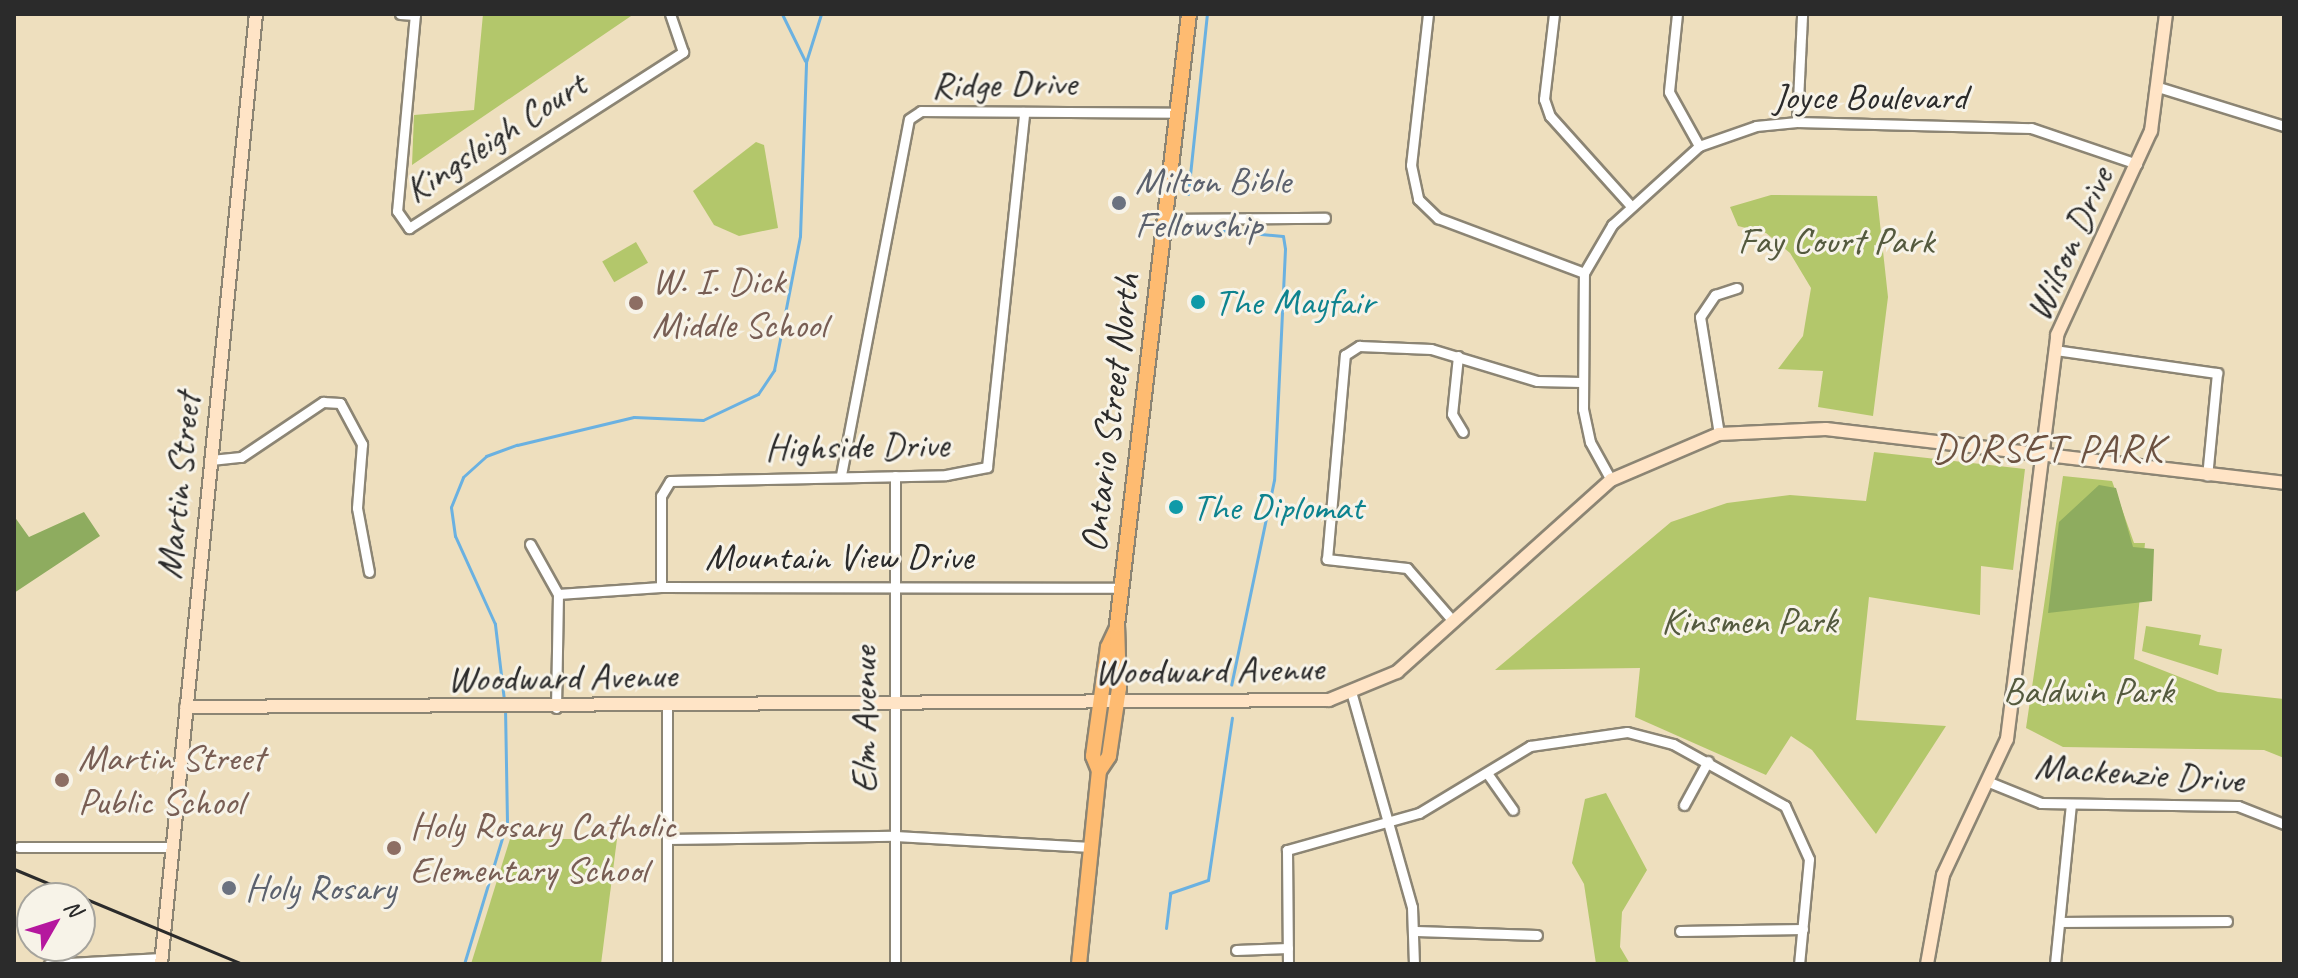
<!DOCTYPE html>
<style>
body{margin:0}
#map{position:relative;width:2298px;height:978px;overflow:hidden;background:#eedfbe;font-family:Caveat,sans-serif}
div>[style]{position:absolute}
.green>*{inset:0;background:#b3c76b;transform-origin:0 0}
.forest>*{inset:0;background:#8eac5f}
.stream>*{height:3px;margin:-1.5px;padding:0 1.5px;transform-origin:1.5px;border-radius:1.5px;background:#6ab1e1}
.roads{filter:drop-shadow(2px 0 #8c8574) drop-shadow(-2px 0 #8c8574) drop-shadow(0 2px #8c8574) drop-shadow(0 -2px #8c8574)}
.street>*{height:9px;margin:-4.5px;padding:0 4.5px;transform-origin:4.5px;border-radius:4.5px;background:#fff}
.secondary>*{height:12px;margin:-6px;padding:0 6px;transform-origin:6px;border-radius:6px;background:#ffe4c6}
.primary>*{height:14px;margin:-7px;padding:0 7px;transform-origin:7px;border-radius:7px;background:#febb71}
.rail>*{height:3px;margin:-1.5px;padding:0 1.5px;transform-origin:1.5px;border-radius:1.5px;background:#2b2b2b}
.dots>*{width:22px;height:22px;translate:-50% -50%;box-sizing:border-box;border:4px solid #f7f3e8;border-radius:50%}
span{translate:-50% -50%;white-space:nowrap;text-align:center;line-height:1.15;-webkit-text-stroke:6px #f7f3e8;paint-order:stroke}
.street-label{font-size:38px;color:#2b2b2b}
.worship-label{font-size:38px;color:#5b616d}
.left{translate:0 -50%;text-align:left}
.park-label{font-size:38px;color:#545a3e}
.education-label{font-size:38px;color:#785e54}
.culture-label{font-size:38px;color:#0d838f}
.neighbourhood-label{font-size:40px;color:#6c5241;letter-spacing:2px}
.frame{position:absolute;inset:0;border:16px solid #2b2b2b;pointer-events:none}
.north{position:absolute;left:16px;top:882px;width:80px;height:80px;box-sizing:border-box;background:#f7f3e8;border:2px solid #a5a39c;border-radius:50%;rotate:51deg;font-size:22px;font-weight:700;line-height:32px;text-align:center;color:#2b2b2b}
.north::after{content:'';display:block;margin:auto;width:28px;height:36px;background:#b5179e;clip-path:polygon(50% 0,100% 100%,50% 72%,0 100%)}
</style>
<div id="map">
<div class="green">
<div style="clip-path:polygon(483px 14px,634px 14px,412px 165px,414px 115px,474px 110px)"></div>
<div style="clip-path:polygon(756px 142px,764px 145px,778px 228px,739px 236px,714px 225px,693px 191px)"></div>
<div style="clip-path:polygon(1771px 195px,1877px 196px,1888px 297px,1873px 416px,1818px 407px,1823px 371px,1778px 369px,1803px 336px,1811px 288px,1790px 253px,1766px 233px,1738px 226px,1730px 207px)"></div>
<div style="left:636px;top:242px;width:24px;height:39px;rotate:60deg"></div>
<div style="clip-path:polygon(1874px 452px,2025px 469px,2013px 570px,1981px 566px,1980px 615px,1869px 597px,1856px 720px,1946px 726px,1876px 834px,1812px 750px,1791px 736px,1766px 775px,1635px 717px,1640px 668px,1495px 670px,1671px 522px,1727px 503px,1790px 495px,1866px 501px)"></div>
<div style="clip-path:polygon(2063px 476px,2112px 481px,2134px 543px,2145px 543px,2134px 659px,2218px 692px,2284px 699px,2284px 758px,2264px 750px,2063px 747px,2026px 728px)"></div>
<div style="clip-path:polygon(2146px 626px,2201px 635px,2199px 645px,2222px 649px,2218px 675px,2142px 651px)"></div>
<div style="clip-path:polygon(1606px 793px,1647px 870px,1622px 912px,1620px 947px,1630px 964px,1596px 964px,1584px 884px,1572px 863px,1585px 799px)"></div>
<div style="clip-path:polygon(510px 839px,617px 839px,601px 964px,471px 964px)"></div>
</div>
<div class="forest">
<div style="clip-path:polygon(2099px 485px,2116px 488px,2133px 547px,2154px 549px,2152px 601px,2048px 613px,2059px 522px)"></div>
<div style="clip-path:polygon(84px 512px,100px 536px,14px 593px,14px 516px,29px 537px)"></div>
</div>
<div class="stream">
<div style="left:782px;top:14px;width:52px;rotate:63.9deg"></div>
<div style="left:1188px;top:194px;width:181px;rotate:-84deg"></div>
<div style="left:1197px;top:228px;width:86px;rotate:5.3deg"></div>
<div style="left:1283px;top:236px;width:13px;rotate:81deg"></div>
<div style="left:1285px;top:249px;width:231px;rotate:92.7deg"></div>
<div style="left:1274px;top:480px;width:209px;rotate:101.8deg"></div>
<div style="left:504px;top:700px;width:77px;rotate:-96.8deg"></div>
<div style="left:495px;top:624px;width:97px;rotate:-114.4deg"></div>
<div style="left:455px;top:536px;width:29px;rotate:-98deg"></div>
<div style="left:451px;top:507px;width:32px;rotate:-68deg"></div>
<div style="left:463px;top:477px;width:31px;rotate:-42deg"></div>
<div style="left:486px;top:456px;width:33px;rotate:-20deg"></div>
<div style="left:517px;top:445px;width:120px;rotate:-13.5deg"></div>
<div style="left:634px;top:417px;width:69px;rotate:2.5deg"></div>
<div style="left:703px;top:420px;width:61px;rotate:-25.3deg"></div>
<div style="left:758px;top:394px;width:29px;rotate:-56deg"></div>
<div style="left:774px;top:370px;width:136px;rotate:-79deg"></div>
<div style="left:800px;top:236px;width:174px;rotate:-88deg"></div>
<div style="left:806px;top:62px;width:50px;rotate:-72.6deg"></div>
<div style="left:1166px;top:928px;width:35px;rotate:-83deg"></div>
<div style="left:1170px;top:893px;width:40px;rotate:-18.9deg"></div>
<div style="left:1208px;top:880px;width:164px;rotate:-81.6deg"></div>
<div style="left:464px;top:964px;width:148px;rotate:-73.2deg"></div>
<div style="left:507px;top:822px;width:114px;rotate:-91deg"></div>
</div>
<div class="roads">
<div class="street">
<div style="left:400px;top:14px;width:15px;rotate:4deg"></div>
<div style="left:415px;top:14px;width:198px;rotate:95.2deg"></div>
<div style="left:397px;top:211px;width:21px;rotate:55deg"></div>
<div style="left:409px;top:228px;width:326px;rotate:-32.7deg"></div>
<div style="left:683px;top:52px;width:40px;rotate:-108.9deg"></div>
<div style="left:1428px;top:14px;width:152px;rotate:96.4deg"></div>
<div style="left:1411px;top:165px;width:35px;rotate:78deg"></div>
<div style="left:1418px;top:199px;width:28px;rotate:44deg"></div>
<div style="left:1438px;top:218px;width:156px;rotate:20.6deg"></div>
<div style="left:1554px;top:14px;width:86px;rotate:96.7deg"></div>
<div style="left:1544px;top:99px;width:18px;rotate:71deg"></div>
<div style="left:1550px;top:116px;width:121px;rotate:48deg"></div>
<div style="left:1677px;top:14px;width:78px;rotate:95.9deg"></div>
<div style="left:1669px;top:92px;width:62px;rotate:60.9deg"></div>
<div style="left:2158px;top:87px;width:132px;rotate:17.2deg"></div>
<div style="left:1797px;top:122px;width:108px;rotate:-87.3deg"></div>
<div style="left:1164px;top:219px;width:161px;rotate:-0.4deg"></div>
<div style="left:2055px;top:350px;width:164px;rotate:8.1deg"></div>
<div style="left:2217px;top:373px;width:103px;rotate:95.5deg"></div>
<div style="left:1458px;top:356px;width:58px;rotate:95.9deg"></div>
<div style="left:1452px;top:414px;width:21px;rotate:59deg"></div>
<div style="left:1719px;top:434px;width:119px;rotate:-99.2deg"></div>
<div style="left:1700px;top:317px;width:27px;rotate:-56deg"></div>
<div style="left:1715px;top:295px;width:23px;rotate:-18deg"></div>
<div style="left:211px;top:460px;width:30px;rotate:-6deg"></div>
<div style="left:241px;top:457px;width:99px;rotate:-33.9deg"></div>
<div style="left:323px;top:402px;width:17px;rotate:3deg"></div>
<div style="left:340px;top:403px;width:47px;rotate:61.8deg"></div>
<div style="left:362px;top:444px;width:64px;rotate:94.5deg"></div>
<div style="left:357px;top:508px;width:65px;rotate:79.4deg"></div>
<div style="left:841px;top:475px;width:362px;rotate:-79.2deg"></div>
<div style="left:909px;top:119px;width:14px;rotate:-34deg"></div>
<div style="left:921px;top:111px;width:255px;rotate:0.4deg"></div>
<div style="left:895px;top:476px;width:488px;rotate:90deg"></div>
<div style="left:1611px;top:480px;width:43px;rotate:-118.9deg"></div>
<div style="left:1590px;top:442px;width:34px;rotate:-102deg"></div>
<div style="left:1583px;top:409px;width:136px;rotate:-89.6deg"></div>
<div style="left:1584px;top:273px;width:56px;rotate:-59.7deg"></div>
<div style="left:1612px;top:225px;width:118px;rotate:-42.2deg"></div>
<div style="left:1699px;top:146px;width:60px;rotate:-19.3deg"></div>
<div style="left:1756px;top:126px;width:41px;rotate:-5.6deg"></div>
<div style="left:1797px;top:122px;width:234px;rotate:1.5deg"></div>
<div style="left:2031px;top:128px;width:112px;rotate:18.8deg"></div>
<div style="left:530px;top:544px;width:57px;rotate:60.8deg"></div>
<div style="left:558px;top:594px;width:114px;rotate:91deg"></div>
<div style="left:661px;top:587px;width:91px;rotate:-90deg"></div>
<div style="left:661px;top:496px;width:17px;rotate:-59deg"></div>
<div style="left:670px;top:481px;width:276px;rotate:-1.2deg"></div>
<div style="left:946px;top:475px;width:42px;rotate:-11deg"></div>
<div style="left:987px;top:467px;width:357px;rotate:-84deg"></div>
<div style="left:558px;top:594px;width:103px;rotate:-3.9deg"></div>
<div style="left:661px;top:587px;width:460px;rotate:0.1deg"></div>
<div style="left:1453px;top:621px;width:70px;rotate:-131deg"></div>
<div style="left:1407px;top:568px;width:81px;rotate:-173.6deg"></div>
<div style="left:1327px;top:559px;width:205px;rotate:-85deg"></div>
<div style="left:1345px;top:355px;width:17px;rotate:-33deg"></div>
<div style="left:1359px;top:346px;width:72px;rotate:2.4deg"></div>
<div style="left:1431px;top:349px;width:111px;rotate:16.8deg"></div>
<div style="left:1537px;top:381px;width:44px;rotate:1.3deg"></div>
<div style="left:1352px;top:695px;width:220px;rotate:74.2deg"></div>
<div style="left:1412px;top:907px;width:57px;rotate:88deg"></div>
<div style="left:1487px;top:773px;width:45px;rotate:54.9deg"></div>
<div style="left:1989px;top:782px;width:56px;rotate:22deg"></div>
<div style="left:2041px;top:803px;width:197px;rotate:0.9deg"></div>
<div style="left:2238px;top:806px;width:49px;rotate:21.4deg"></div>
<div style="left:1684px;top:805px;width:50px;rotate:-61.4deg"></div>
<div style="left:667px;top:839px;width:228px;rotate:-0.8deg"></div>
<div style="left:895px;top:836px;width:196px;rotate:3.2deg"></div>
<div style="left:19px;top:847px;width:153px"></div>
<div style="left:2060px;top:922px;width:167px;rotate:-0.3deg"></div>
<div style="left:1416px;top:931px;width:121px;rotate:1.9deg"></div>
<div style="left:1680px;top:931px;width:123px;rotate:-0.9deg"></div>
<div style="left:1236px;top:950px;width:52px;rotate:-2.2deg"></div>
<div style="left:49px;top:964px;width:113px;rotate:-3deg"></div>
<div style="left:667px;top:964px;width:258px;rotate:-90deg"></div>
<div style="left:1288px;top:964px;width:114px;rotate:-90.5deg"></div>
<div style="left:1287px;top:850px;width:137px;rotate:-15.7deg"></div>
<div style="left:1419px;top:813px;width:130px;rotate:-31.1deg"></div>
<div style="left:1530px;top:746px;width:98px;rotate:-8.2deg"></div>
<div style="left:1627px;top:732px;width:48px;rotate:14.6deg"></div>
<div style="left:1673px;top:744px;width:128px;rotate:29deg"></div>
<div style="left:1785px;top:806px;width:58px;rotate:65.6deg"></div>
<div style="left:1809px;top:859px;width:105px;rotate:95.4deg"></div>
<div style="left:2055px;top:964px;width:160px;rotate:-84.3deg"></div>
</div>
<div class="secondary">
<div style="left:186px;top:707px;width:1143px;rotate:-0.35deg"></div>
<div style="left:1329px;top:700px;width:74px;rotate:-22.4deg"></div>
<div style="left:1397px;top:672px;width:288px;rotate:-41.9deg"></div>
<div style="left:1611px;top:480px;width:117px;rotate:-23.1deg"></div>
<div style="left:1719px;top:434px;width:107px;rotate:-2.7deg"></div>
<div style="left:1826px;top:429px;width:461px;rotate:6.7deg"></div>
<div style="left:161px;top:964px;width:955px;rotate:-84.29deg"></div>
<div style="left:1927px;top:964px;width:90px;rotate:-79.8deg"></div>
<div style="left:1943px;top:875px;width:150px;rotate:-64.8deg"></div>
<div style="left:2007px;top:739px;width:407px;rotate:-82.9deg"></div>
<div style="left:2057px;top:335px;width:225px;rotate:-65.3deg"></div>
<div style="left:2151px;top:131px;width:118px;rotate:-82.7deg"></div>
</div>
<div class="primary">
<div style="left:1099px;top:771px;width:16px;rotate:-112deg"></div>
<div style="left:1093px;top:756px;width:110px;rotate:-82.2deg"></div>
<div style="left:1108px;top:647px;width:21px;rotate:-65deg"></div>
<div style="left:1079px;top:964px;width:194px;rotate:-84.1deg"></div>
<div style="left:1099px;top:771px;width:18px;rotate:-56deg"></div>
<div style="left:1109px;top:756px;width:69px;rotate:-81.6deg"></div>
<div style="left:1119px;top:688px;width:63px;rotate:-91.8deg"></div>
<div style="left:1117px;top:625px;width:615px;rotate:-83.28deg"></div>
</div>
</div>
<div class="rail">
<div style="left:14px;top:869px;width:247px;rotate:22.6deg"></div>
</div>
<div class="dots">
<div style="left:1119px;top:203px;background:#6b7280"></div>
<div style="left:1198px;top:302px;background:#0f9aa8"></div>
<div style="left:636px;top:303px;background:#8d6e63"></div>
<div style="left:1176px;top:507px;background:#0f9aa8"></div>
<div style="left:62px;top:780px;background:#8d6e63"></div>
<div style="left:394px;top:848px;background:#8d6e63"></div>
<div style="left:229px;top:888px;background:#6b7280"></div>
</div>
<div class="street-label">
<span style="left:1004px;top:84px;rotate:-1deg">Ridge Drive</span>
<span style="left:1870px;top:97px">Joyce Boulevard</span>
<span style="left:495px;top:137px;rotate:-33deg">Kingsleigh Court</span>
<span style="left:2069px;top:244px;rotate:-66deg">Wilson Drive</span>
<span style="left:1110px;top:413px;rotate:-83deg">Ontario Street North</span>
<span style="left:857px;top:446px;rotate:-1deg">Highside Drive</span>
<span style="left:178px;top:486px;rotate:-84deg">Martin Street</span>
<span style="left:839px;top:557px">Mountain View Drive</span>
<span style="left:1209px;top:670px;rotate:-1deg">Woodward Avenue</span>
<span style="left:562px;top:677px;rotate:-1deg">Woodward Avenue</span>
<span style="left:864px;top:720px;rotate:-90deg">Elm Avenue</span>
<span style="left:2139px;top:773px;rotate:4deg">Mackenzie Drive</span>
</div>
<div class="worship-label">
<span class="left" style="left:1135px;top:203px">Milton Bible<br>Fellowship</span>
<span class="left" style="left:245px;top:888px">Holy Rosary</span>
</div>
<div class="park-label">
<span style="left:1836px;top:241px">Fay Court Park</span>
<span style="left:1749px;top:621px">Kinsmen Park</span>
<span style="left:2088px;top:691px">Baldwin Park</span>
</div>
<div class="education-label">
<span class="left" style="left:652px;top:303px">W. I. Dick<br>Middle School</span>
<span class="left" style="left:78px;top:780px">Martin Street<br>Public School</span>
<span class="left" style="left:410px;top:848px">Holy Rosary Catholic<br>Elementary School</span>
</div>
<div class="culture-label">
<span class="left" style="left:1214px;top:302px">The Mayfair</span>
<span class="left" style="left:1192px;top:507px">The Diplomat</span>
</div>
<div class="neighbourhood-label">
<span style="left:2048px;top:448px">DORSET PARK</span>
</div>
<div class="frame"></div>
<div class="north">N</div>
</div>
